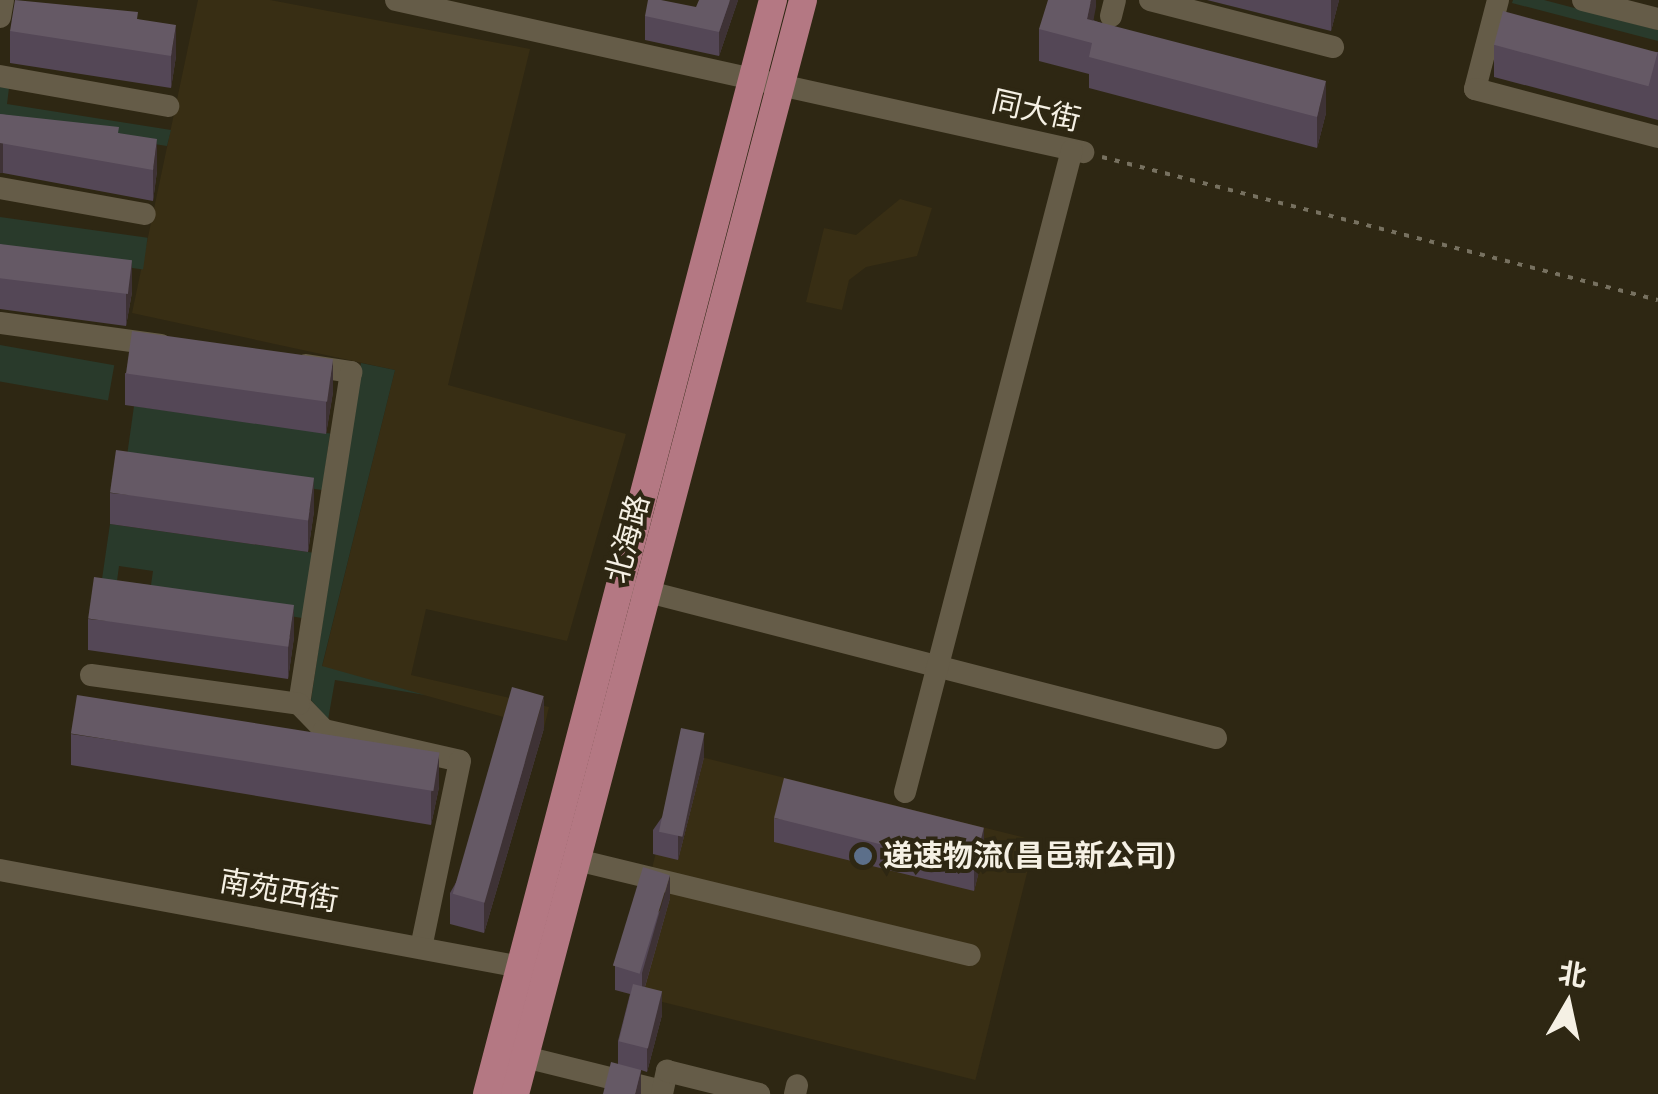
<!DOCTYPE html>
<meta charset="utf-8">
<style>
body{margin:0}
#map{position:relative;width:1658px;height:1094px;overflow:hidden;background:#2e2713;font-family:Figtree,"Noto Sans SC",sans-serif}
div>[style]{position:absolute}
.built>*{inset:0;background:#382e14;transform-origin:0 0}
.green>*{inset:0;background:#293a2b;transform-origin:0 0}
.path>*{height:4px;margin-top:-2px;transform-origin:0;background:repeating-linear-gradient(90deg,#777160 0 5px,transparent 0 13px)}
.minor>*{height:22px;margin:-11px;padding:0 11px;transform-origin:11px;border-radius:11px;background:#655c48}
.major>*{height:28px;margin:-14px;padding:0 14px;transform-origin:14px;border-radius:14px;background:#b47883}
.wall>*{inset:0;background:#544756}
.shaded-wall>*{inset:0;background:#3e3235;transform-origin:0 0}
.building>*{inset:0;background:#655965;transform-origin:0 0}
.dots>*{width:28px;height:28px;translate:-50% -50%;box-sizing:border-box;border:5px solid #2e2713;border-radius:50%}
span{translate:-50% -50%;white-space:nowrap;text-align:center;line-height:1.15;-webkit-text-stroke:8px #2e2713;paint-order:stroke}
.street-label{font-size:30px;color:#f5f0e4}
.poi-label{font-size:30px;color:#f5f0e4;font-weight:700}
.left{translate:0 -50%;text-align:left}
.north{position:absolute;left:1518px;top:954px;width:100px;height:100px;-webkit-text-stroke:8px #2e2713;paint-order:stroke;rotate:9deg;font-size:28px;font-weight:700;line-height:40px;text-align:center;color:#f5f0e4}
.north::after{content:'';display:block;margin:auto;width:35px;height:45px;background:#f5f0e4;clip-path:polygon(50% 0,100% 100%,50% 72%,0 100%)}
</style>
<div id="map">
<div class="built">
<div style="clip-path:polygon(198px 0,270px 0,530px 49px,448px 385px,626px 434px,567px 641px,426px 609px,411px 675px,549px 707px,544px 728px,322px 667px,395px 370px,132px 313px)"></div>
<div style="clip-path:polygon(900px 199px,932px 208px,917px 256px,866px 267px,849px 280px,842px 310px,806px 302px,824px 228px,856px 235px)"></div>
<div style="left:681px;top:752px;width:365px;height:247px;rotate:14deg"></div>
</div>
<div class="green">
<div style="clip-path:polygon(1513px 0,1544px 0,1658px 30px,1658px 41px,1512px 3px)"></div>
<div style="clip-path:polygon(0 87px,9px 88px,7px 104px,171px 130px,167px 146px,0 120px)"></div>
<div style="left:0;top:217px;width:149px;height:32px;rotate:8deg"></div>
<div style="left:0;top:345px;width:116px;height:36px;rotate:10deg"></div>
<div style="clip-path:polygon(361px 363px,395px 370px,322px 666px,425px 695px,335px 680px,328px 720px,311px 700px)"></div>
<div style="left:134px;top:406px;width:198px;height:57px;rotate:8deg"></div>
<div style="clip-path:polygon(evenodd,110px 524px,315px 553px,302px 618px,101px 586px,110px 524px,119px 566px,153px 571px,151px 585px,117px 581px,119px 566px)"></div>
</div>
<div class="path">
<div style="left:1102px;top:157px;width:574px;rotate:14.42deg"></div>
</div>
<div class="minor">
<div style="left:396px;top:0;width:704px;rotate:12.48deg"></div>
<div style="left:1150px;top:0;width:189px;rotate:14.4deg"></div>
<div style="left:1498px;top:0;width:92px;rotate:104.5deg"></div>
<div style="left:1475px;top:89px;width:189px;rotate:14.7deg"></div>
<div style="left:1583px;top:0;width:77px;rotate:14.2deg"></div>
<div style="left:1111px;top:16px;width:16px;rotate:-76deg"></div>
<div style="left:0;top:17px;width:17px;rotate:-80deg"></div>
<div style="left:0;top:76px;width:171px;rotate:10.1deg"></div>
<div style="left:0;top:188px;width:147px;rotate:10.2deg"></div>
<div style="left:0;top:323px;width:162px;rotate:7.8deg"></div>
<div style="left:306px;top:365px;width:46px;rotate:8.8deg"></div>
<div style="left:351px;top:372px;width:336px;rotate:98.9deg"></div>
<div style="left:299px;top:704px;width:36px;rotate:46deg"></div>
<div style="left:324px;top:730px;width:139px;rotate:12.8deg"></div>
<div style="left:460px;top:761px;width:190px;rotate:101.8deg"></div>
<div style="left:633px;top:588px;width:602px;rotate:14.43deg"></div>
<div style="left:91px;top:675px;width:210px;rotate:7.9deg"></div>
<div style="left:905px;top:792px;width:663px;rotate:-75.42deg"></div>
<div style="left:577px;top:860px;width:404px;rotate:13.6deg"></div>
<div style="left:0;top:870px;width:546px;rotate:10.55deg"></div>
<div style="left:525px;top:1057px;width:141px;rotate:13.9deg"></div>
<div style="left:662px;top:1094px;width:24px;rotate:-78deg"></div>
<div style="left:667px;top:1071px;width:95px;rotate:14deg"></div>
<div style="left:795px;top:1094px;width:9px;rotate:-77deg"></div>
</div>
<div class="major">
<div style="left:487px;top:1094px;width:1131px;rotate:-75.35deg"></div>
<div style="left:515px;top:1094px;width:1131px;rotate:-75.25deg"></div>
</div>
<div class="wall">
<div style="clip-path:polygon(738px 0,719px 56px,645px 40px,645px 16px)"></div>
<div style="clip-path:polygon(1096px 0,1093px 20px,1326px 113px,1317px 148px,1089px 88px,1089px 74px,1039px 61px,1039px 29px)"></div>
<div style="clip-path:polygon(1207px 0,1339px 0,1331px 31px)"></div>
<div style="clip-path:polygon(138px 19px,176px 56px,171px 88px,10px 63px,10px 31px)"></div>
<div style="clip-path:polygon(1494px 45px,1658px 52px,1658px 120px,1494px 77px)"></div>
<div style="clip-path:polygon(0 114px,119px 133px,157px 171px,153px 201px,3px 173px)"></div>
<div style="clip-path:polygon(0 244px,132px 292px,126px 326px,0 309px)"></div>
<div style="clip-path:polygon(125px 373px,333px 392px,326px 434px,125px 405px)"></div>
<div style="clip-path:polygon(110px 493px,314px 511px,308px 552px,110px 524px)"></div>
<div style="clip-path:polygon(88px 619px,294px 637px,288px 679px,88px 650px)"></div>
<div style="clip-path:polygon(544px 728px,484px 933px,450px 924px,450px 893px)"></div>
<div style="clip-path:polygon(71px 734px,439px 787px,431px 825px,71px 765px)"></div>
<div style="clip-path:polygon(704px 757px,678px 860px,653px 854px,653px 830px)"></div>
<div style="clip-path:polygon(774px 818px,984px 851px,974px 891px,774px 842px)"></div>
<div style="clip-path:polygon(670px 898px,645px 987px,662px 1015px,647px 1072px,641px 1070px,641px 1094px,618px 1064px,618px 1041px,630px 994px,615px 990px,615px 966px)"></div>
</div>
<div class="shaded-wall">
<div style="clip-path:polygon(730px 0,738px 0,719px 56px,719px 32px)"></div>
<div style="clip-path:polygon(1091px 0,1096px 0,1096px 7px,1089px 42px,1087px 19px)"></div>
<div style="clip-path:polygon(1331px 0,1339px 0,1331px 31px)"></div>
<div style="clip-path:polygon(176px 25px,176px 56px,171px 88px,171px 56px)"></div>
<div style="clip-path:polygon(1326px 81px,1326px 113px,1317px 148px,1317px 117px)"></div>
<div style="clip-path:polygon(157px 139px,157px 171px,153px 201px,153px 170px)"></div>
<div style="left:3px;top:142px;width:31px;height:3px;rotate:90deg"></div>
<div style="clip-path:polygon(132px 260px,132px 292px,126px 326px,126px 294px)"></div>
<div style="clip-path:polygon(333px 360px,333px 392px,326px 434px,326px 402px)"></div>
<div style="clip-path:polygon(314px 479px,314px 511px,308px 552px,308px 521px)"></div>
<div style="clip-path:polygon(294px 606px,294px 637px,288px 679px,288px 648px)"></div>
<div style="clip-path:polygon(544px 696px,544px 728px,484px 933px,484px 902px)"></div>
<div style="clip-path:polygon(704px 733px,704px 757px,678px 860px,678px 836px)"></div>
<div style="clip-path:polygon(439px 755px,439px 787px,431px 825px,431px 793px)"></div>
<div style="clip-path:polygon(984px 827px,984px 851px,974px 891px,974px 867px)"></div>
<div style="clip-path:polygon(670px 875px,670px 898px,642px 997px,642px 973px)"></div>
<div style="clip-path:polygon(662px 991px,662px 1015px,647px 1072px,647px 1048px)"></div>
<div style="clip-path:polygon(641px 1070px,641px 1094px,635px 1094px)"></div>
</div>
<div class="building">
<div style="clip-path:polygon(15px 0,138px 12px,137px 19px,176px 25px,171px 56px,10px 31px)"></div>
<div style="clip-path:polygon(648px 0,661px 0,696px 7px,699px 0,730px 0,719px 32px,645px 16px)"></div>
<div style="clip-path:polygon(1048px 0,1091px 0,1087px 19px,1326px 81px,1317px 117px,1089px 57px,1092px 43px,1039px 29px)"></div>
<div style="left:1503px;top:11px;width:160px;height:35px;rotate:15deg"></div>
<div style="clip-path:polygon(0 114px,119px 127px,118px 133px,157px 139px,153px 170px,0 143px)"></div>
<div style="left:0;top:244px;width:133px;height:34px;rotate:7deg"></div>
<div style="left:132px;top:331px;width:203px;height:43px;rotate:8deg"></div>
<div style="left:116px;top:450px;width:200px;height:43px;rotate:8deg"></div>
<div style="left:94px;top:577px;width:202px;height:42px;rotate:8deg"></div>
<div style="left:512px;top:687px;width:33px;height:215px;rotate:16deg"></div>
<div style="left:77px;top:695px;width:367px;height:39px;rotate:9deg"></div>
<div style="left:681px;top:728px;width:24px;height:106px;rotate:12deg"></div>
<div style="left:784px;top:778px;width:206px;height:41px;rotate:14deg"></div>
<div style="left:643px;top:867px;width:28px;height:103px;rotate:17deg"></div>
<div style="left:633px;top:984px;width:30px;height:59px;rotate:14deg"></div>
<div style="clip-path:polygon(611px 1062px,641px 1070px,635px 1094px,603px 1094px)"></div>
</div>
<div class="dots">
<div style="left:863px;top:856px;background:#5c6f8a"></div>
</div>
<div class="street-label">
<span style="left:1036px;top:111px;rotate:13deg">同大街</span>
<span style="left:628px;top:539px;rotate:-75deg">北海路</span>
<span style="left:279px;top:891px;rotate:10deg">南苑西街</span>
</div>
<div class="poi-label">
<span class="left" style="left:883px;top:856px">递速物流(昌邑新公司)</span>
</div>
<div class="north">北</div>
</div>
